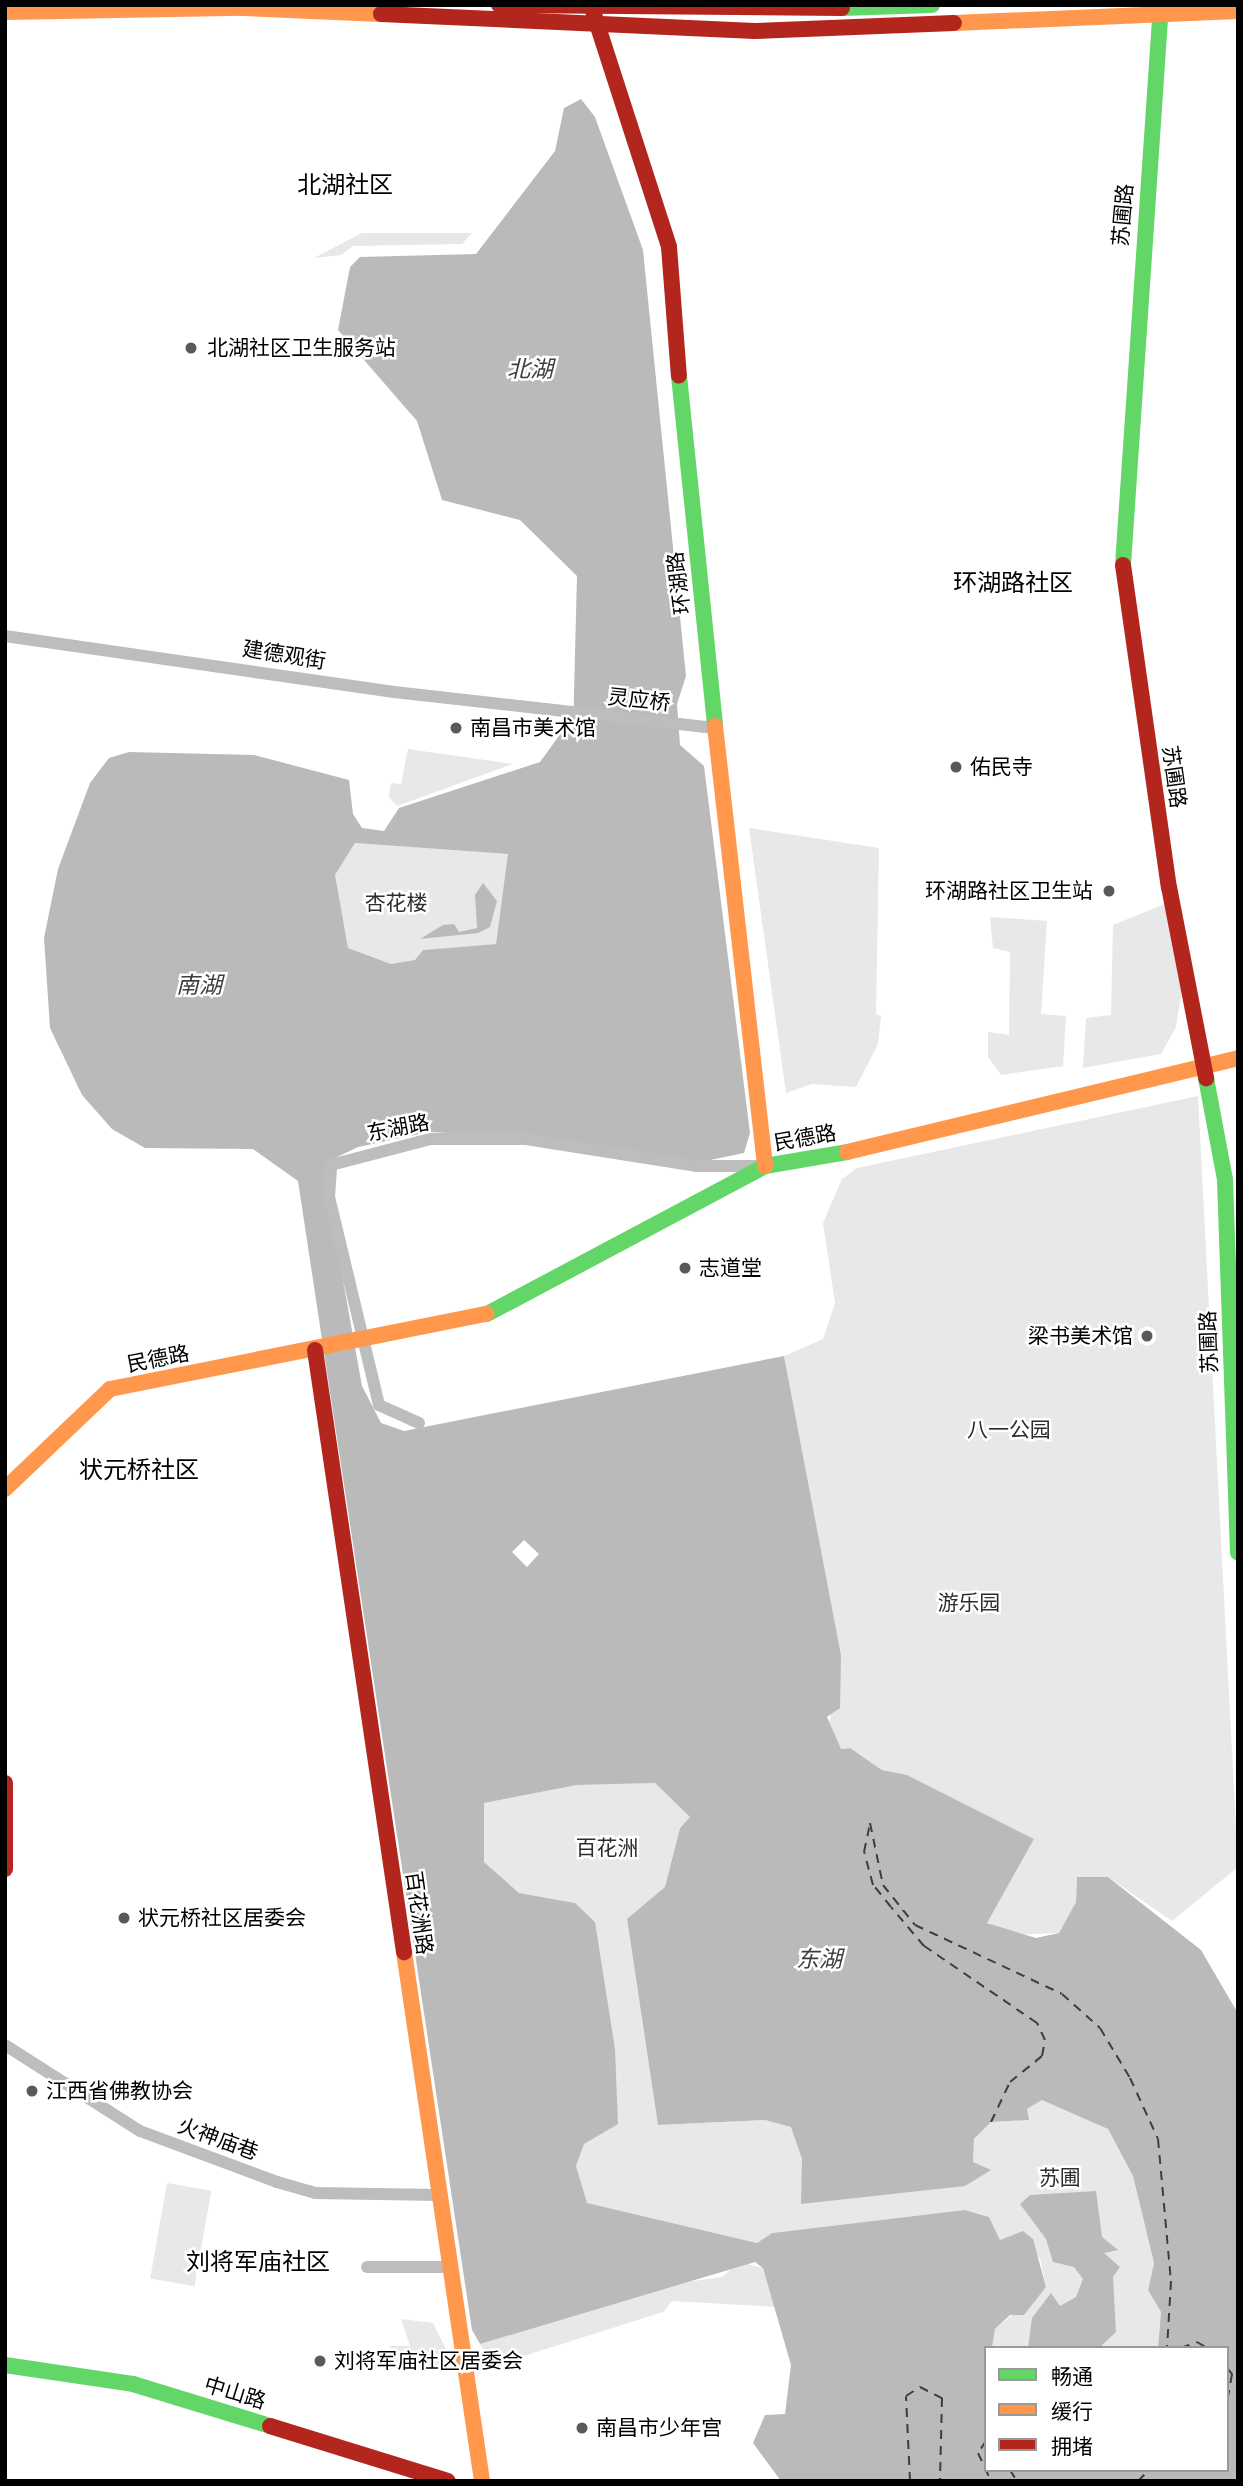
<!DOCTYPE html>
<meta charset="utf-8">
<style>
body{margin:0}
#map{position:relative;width:1243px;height:2486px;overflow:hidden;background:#fff;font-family:"Public Sans","Noto Sans SC",sans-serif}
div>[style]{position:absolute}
.green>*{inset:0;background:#e8e8e8;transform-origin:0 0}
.water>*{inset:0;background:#bababa}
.ferry>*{height:2px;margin-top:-1px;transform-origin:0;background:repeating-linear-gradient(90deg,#3e3e3e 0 9px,transparent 0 16px)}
.street>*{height:12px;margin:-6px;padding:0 6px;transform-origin:6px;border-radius:6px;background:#bdbdbd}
.fast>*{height:16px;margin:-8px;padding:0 8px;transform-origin:8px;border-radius:8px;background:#63d668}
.slow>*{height:16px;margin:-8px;padding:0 8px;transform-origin:8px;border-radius:8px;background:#ff974d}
.jam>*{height:16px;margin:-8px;padding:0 8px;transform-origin:8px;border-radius:8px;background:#b3261e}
.dots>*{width:19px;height:19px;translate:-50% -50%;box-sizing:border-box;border:4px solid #fff;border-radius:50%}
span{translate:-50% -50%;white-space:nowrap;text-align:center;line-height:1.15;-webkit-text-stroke:5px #fff;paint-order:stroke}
.street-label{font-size:21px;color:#000}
.poi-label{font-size:21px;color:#000}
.left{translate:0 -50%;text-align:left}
.right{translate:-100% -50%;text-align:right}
.park-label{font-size:21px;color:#2d2d2d}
.water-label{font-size:23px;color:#3e3e3e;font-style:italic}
.quarter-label{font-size:24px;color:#000}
.frame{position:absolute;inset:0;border:7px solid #000;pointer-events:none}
.legend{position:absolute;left:984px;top:2346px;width:245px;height:126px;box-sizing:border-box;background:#fff;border:2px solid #999;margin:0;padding:9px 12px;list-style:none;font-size:21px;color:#000}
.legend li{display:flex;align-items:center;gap:14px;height:35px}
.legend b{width:35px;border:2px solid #999}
</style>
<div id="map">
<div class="green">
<div style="clip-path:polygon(362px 233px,472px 233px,462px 244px,353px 246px,341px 255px,314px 258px)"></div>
<div style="clip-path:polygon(408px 749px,513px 764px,397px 806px,389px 797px,391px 783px,401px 784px)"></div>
<div style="clip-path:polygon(749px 828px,879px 848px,876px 1014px,881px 1016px,878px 1044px,856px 1087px,812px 1084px,786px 1093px)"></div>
<div style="clip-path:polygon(355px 843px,509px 854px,496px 944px,423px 950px,416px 960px,391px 964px,348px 948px,334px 875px)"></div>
<div style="clip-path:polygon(1167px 903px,1182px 989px,1176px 1027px,1161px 1054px,1083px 1068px,1086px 1018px,1111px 1015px,1113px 925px)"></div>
<div style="clip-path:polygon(990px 917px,1047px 921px,1041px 1014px,1066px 1016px,1063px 1066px,1001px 1075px,988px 1057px,988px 1032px,1009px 1035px,1010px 952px,993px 948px)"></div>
<div style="clip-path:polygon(1198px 1096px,1238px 1867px,1172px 1921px,1108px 1877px,1077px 1877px,1076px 1902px,1059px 1933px,1013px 1935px,987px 1922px,1034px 1839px,907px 1775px,882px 1770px,850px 1748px,841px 1749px,828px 1730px,841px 1655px,784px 1356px,823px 1339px,835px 1303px,823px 1223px,842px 1179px,857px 1168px)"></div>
<div style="clip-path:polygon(655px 1783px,690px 1817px,680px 1828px,665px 1887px,627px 1920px,658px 2125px,765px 2120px,792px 2127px,802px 2159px,802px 2204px,990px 2171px,973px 2162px,974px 2139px,991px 2122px,1028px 2120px,1027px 2109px,1042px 2100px,1074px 2113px,1108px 2129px,1133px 2176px,1154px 2263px,1148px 2289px,1161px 2312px,1158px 2348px,992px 2348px,995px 2329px,1046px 2287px,1040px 2258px,1000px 2240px,989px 2217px,966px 2210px,772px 2233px,757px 2243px,586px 2203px,576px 2166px,584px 2144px,618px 2123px,575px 1903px,519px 1893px,483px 1862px,484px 1803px,577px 1785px)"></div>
<div style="left:167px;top:2183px;width:45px;height:97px;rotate:10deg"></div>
<div style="clip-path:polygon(739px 2262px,763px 2268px,775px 2307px,672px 2301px,663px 2312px,492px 2366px,480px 2344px,673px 2284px,722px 2277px)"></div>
<div style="clip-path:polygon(401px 2319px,433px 2323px,454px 2365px,449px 2372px,406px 2367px,388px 2357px,390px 2346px,410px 2346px)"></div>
</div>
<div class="water">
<div style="clip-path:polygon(evenodd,581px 99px,595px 117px,643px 250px,686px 676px,677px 704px,680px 745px,704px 766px,750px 1133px,744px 1153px,691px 1164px,524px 1137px,429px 1132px,358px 1147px,329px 1161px,325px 1180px,362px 1386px,381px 1423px,404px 1431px,784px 1356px,841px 1655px,840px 1708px,827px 1717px,841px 1749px,850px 1748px,882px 1770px,907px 1775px,1034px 1839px,987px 1923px,1036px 1938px,1059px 1933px,1076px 1902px,1077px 1877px,1108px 1877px,1201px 1950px,1236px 2010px,1238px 2481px,781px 2481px,753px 2443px,765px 2415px,785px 2414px,791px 2365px,763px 2268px,755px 2262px,480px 2344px,472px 2330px,298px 1181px,253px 1149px,145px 1148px,112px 1129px,82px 1095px,50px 1028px,44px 938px,58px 869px,90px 783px,109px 758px,129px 752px,254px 755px,349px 780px,353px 814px,362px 828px,384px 831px,399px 808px,540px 762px,561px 733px,573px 732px,577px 576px,520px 520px,442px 500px,417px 421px,338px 330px,350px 267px,360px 257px,476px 254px,555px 151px,564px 108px,581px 99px,355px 843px,508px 854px,496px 944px,423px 950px,415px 960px,391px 964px,348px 948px,335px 875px,355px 843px,581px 99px,524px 1540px,539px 1554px,527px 1567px,512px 1552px,524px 1540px,581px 99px,655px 1783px,690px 1817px,680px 1828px,665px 1887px,627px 1919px,658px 2125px,765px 2120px,791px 2127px,802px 2159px,801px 2204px,965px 2186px,991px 2170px,973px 2162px,974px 2139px,991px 2122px,1029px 2120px,1027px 2109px,1042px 2100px,1108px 2129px,1133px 2176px,1154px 2263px,1148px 2290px,1161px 2312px,1158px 2348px,1227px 2348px,1227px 2470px,986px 2470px,986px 2348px,992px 2348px,995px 2329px,1010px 2315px,1024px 2315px,1046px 2287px,1033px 2239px,1023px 2231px,1000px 2240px,989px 2217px,965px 2210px,772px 2233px,757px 2243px,587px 2203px,576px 2166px,584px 2144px,618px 2124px,615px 2049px,595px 1922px,575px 1903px,519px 1893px,484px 1862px,484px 1803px,577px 1785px,655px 1783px)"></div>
<div style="clip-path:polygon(483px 883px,497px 901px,490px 927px,478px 933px,420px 939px,443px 925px,454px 924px,459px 932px,477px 928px,475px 895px)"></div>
<div style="clip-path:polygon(1096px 2191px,1102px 2237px,1118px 2250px,1104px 2253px,1120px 2267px,1113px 2277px,1116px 2332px,1099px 2348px,1028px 2348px,1032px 2318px,1051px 2293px,1060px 2306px,1076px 2297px,1083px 2279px,1074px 2267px,1053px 2262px,1046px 2239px,1020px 2204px,1030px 2195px)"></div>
</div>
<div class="ferry">
<div style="left:991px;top:2122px;width:44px;rotate:-64.6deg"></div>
<div style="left:1010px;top:2082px;width:41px;rotate:-39.1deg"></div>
<div style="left:1042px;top:2056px;width:16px;rotate:-79deg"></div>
<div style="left:1045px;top:2040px;width:19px;rotate:-115deg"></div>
<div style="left:1037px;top:2023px;width:137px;rotate:-145.7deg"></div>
<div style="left:924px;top:1946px;width:51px;rotate:-130.2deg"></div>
<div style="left:891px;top:1907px;width:28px;rotate:-129deg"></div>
<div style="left:873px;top:1885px;width:34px;rotate:-105deg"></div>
<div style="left:864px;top:1852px;width:30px;rotate:-78deg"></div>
<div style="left:870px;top:1823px;width:63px;rotate:78.2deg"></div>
<div style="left:883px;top:1885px;width:51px;rotate:51.3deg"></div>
<div style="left:915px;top:1925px;width:162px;rotate:25.1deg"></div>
<div style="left:1062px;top:1994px;width:51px;rotate:41.8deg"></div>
<div style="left:1100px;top:2028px;width:58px;rotate:59deg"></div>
<div style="left:1130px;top:2078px;width:67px;rotate:65.3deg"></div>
<div style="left:1158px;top:2139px;width:143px;rotate:84.8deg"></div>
<div style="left:1171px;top:2281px;width:67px;rotate:93.4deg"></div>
<div style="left:1181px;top:2348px;width:17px;rotate:-21deg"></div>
<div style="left:1197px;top:2342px;width:12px;rotate:31deg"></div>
<div style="left:1227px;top:2368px;width:8px;rotate:50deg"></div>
<div style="left:1232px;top:2374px;width:29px;rotate:100deg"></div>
<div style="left:986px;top:2441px;width:14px;rotate:124deg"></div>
<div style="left:978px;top:2453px;width:31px;rotate:65deg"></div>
<div style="left:1010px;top:2470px;width:13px;rotate:58deg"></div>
<div style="left:910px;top:2481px;width:85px;rotate:-92.7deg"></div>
<div style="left:906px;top:2396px;width:17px;rotate:-33deg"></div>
<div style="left:920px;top:2387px;width:25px;rotate:27deg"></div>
<div style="left:942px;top:2398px;width:83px;rotate:91.4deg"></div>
<div style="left:1138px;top:2481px;width:16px;rotate:-45deg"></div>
</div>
<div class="street">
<div style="left:5px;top:636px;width:393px;rotate:8.2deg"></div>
<div style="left:394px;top:692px;width:325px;rotate:6.4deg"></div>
<div style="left:419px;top:1423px;width:44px;rotate:-155.8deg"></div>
<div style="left:379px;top:1405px;width:214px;rotate:-103.5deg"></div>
<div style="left:329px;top:1197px;width:32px;rotate:-86deg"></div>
<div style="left:331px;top:1165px;width:102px;rotate:-14.7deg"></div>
<div style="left:430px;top:1139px;width:96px"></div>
<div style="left:526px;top:1139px;width:172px;rotate:9deg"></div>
<div style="left:696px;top:1166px;width:65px"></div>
<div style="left:5px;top:2045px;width:160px;rotate:32.5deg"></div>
<div style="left:140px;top:2131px;width:146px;rotate:20.4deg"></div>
<div style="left:277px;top:2182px;width:40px;rotate:16deg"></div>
<div style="left:315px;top:2193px;width:124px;rotate:0.9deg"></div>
<div style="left:367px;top:2267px;width:83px"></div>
</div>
<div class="fast">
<div style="left:842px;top:8px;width:90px;rotate:-1.9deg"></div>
<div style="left:679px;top:376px;width:352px;rotate:84.1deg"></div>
<div style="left:1123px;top:565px;width:561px;rotate:-86.12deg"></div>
<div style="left:1206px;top:1078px;width:104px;rotate:79.4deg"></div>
<div style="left:1225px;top:1180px;width:373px;rotate:88deg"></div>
<div style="left:487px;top:1314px;width:315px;rotate:-28deg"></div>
<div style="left:765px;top:1166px;width:83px;rotate:-9.7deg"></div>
<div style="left:5px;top:2365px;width:129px;rotate:8.4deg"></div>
<div style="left:133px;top:2384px;width:143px;rotate:17deg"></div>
</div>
<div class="slow">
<div style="left:5px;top:12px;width:239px;rotate:-1deg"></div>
<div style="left:244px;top:8px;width:137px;rotate:2.5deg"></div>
<div style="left:954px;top:23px;width:284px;rotate:-2.4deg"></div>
<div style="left:715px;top:726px;width:443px;rotate:83.5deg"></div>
<div style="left:847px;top:1152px;width:402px;rotate:-13.5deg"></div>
<div style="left:5px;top:1489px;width:145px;rotate:-43.6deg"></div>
<div style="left:110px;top:1389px;width:384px;rotate:-11.3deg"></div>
<div style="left:404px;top:1952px;width:535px;rotate:81.61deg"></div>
</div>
<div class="jam">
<div style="left:499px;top:5px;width:343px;rotate:0.5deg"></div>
<div style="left:591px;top:5px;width:254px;rotate:72.1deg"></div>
<div style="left:669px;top:247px;width:129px;rotate:85.6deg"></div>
<div style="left:381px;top:14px;width:374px;rotate:2.6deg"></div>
<div style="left:755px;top:31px;width:199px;rotate:-2.3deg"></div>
<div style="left:1123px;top:565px;width:325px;rotate:81.9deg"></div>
<div style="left:1169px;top:887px;width:195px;rotate:79deg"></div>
<div style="left:315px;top:1350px;width:609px;rotate:81.59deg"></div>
<div style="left:5px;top:1783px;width:86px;rotate:90deg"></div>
<div style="left:270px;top:2426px;width:186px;rotate:17.2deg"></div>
</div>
<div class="dots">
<div style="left:191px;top:348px;background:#595959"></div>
<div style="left:456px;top:728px;background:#595959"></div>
<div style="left:956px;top:767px;background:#595959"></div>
<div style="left:1109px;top:891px;background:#595959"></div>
<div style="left:685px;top:1268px;background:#595959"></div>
<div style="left:1147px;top:1336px;background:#595959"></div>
<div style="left:124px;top:1918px;background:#595959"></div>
<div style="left:32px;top:2091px;background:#595959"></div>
<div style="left:320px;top:2361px;background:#595959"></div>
<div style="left:582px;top:2428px;background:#595959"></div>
</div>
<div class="street-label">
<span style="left:1123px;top:215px;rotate:-85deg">苏圃路</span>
<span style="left:679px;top:583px;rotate:-97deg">环湖路</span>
<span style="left:284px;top:655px;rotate:9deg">建德观街</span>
<span style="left:639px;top:700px;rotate:6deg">灵应桥</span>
<span style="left:1174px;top:777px;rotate:82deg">苏圃路</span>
<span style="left:398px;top:1128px;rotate:-11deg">东湖路</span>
<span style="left:805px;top:1138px;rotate:-10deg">民德路</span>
<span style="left:1209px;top:1342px;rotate:-92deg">苏圃路</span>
<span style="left:158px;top:1359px;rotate:-11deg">民德路</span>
<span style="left:419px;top:1913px;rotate:82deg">百花洲路</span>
<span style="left:218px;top:2139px;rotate:20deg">火神庙巷</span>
<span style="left:235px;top:2393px;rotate:17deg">中山路</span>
</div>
<div class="poi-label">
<span class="left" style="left:207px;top:348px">北湖社区卫生服务站</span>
<span class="left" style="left:470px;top:728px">南昌市美术馆</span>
<span class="left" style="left:970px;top:767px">佑民寺</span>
<span class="right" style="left:1093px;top:891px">环湖路社区卫生站</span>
<span class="left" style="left:699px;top:1268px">志道堂</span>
<span class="right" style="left:1133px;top:1336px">梁书美术馆</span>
<span class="left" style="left:138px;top:1918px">状元桥社区居委会</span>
<span class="left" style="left:46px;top:2091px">江西省佛教协会</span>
<span class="left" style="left:334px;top:2361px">刘将军庙社区居委会</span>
<span class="left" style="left:596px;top:2428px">南昌市少年宫</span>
</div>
<div class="park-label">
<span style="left:396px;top:903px">杏花楼</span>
<span style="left:1009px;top:1430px">八一公园</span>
<span style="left:969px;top:1603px">游乐园</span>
<span style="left:607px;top:1848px">百花洲</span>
<span style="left:1060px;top:2178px">苏圃</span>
</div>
<div class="water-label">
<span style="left:530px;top:369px">北湖</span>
<span style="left:199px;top:985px">南湖</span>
<span style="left:819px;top:1959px">东湖</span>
</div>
<div class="quarter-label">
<span style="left:345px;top:185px">北湖社区</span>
<span style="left:1013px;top:583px">环湖路社区</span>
<span style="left:139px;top:1470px">状元桥社区</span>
<span style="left:258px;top:2262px">刘将军庙社区</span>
</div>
<div class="frame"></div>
<ul class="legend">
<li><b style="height:9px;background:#63d668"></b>畅通</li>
<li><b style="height:9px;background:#ff974d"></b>缓行</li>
<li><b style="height:9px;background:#b3261e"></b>拥堵</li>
</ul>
</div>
